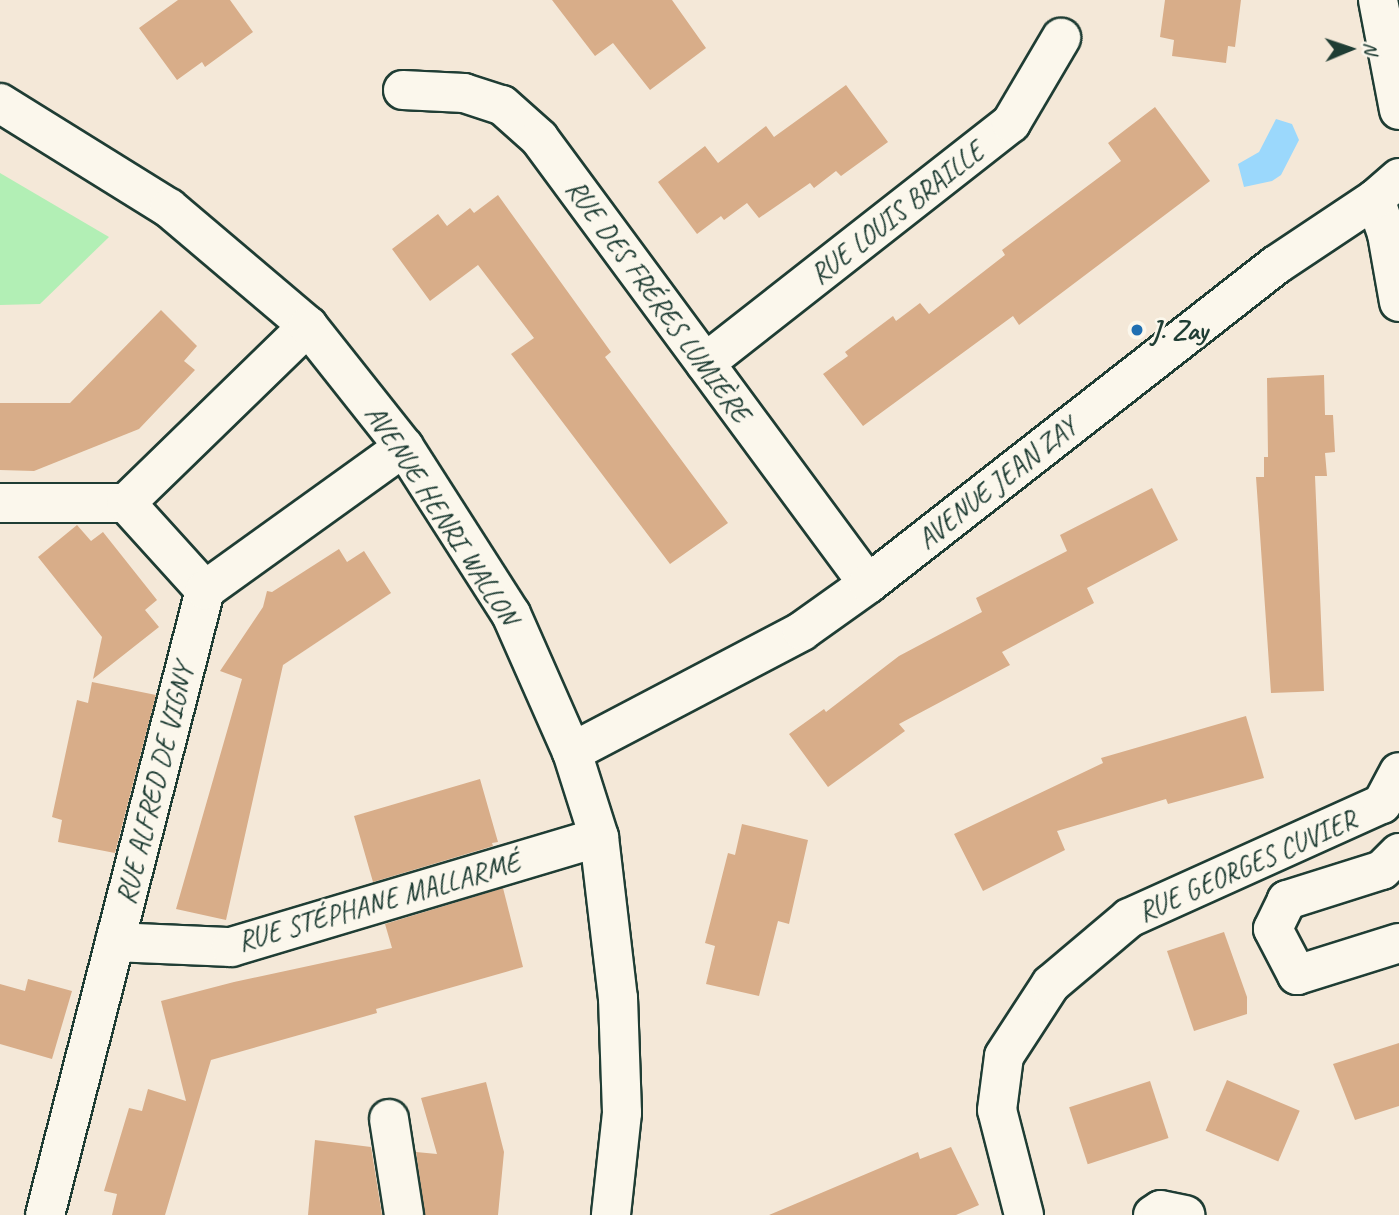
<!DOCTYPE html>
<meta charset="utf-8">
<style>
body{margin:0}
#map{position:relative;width:1399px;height:1215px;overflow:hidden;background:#f4e8d8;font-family:Caveat,sans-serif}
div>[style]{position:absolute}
.green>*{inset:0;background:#b2efb5}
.water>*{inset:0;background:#9bd8fc}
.building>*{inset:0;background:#d8ad89;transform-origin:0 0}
.roads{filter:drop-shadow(2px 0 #1f3d34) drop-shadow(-2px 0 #1f3d34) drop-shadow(0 2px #1f3d34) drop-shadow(0 -2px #1f3d34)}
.minor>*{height:38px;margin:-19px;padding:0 19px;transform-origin:19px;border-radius:19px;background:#fbf7ec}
.tertiary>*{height:38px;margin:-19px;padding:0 19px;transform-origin:19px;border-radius:19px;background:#fbf7ec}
.dots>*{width:19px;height:19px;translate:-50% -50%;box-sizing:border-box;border:4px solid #fbf7ec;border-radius:50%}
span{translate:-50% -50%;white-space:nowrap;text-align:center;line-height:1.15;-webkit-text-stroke:5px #fbf7ec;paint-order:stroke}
.street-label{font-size:28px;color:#1f3d34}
.poi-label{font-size:28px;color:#1f3d34;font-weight:700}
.left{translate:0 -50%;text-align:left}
.north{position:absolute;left:1315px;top:14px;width:70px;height:70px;-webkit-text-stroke:5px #fbf7ec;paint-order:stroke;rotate:88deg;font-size:19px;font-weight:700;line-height:28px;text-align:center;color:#1f3d34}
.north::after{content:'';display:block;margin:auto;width:24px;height:32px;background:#1f3d34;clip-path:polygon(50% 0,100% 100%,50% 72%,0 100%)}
</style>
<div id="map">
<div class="green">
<div style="clip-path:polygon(0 173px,109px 237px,40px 304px,0 305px)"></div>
</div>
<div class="water">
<div style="clip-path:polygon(1276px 119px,1292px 124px,1299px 140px,1281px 175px,1272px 181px,1244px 187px,1238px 164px,1259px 152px)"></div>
</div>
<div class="building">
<div style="clip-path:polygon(178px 0,230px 0,253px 32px,205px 67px,202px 62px,177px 80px,139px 28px)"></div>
<div style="clip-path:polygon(552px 0,672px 0,706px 48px,650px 90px,613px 43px,595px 56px)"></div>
<div style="clip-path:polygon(1165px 0,1241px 0,1235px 47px,1228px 46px,1226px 63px,1172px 56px,1174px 40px,1160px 37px)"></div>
<div style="clip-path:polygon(846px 85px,888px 142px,841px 176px,836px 171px,814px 188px,810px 183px,759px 218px,747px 203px,724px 220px,721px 216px,697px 234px,658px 182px,705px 146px,718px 163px,766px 126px,774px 137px)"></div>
<div style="clip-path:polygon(1155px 107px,1210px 181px,1019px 325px,1013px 316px,863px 426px,823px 374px,848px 356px,845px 352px,893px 316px,896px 321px,920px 303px,929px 314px,1005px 255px,1002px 250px,1121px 161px,1108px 143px)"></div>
<div style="clip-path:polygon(498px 195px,611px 352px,605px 357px,728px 523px,670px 564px,511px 354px,534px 338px,478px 265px,430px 301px,392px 249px,438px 214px,447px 226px,470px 208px,474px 213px)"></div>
<div style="clip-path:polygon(161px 310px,197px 346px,184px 361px,195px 370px,139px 429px,34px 471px,0 470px,0 403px,70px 403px)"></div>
<div style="clip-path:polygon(1324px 375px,1325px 415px,1333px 415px,1335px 452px,1325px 453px,1327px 476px,1315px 476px,1324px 691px,1271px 693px,1256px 477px,1264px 477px,1264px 457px,1268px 457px,1267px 378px)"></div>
<div style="clip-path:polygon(1152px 488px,1178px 540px,1087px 588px,1094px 603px,1002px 652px,1010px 665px,899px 724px,905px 731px,828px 787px,789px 734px,824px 709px,826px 712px,899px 656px,982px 612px,976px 598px,1067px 551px,1060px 535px)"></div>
<div style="clip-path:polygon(77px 525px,91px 541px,103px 532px,157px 600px,145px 610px,159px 627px,93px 679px,102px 637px,38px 557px)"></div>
<div style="clip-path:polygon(339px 549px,347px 562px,364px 551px,391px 593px,283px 665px,226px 920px,176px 909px,242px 679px,220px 671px,263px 607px,267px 591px,272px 592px)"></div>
<div style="clip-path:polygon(92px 682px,156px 695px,115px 853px,58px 842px,62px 820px,52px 817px,77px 700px,88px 703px)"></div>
<div style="clip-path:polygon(1246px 716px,1264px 778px,1168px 804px,1166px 799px,1057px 831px,1065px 850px,983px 891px,954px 834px,1103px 763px,1101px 758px)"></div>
<div style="clip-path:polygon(480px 779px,498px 842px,492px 843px,493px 846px,373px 882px,354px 816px)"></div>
<div style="clip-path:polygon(742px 824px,808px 840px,789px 924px,778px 921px,759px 996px,706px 984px,715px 946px,705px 943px,728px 853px,735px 855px)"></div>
<div style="clip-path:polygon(503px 888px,523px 967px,376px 1009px,377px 1013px,211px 1060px,165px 1215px,112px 1215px,117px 1194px,104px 1191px,129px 1108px,142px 1111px,148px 1089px,186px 1101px,161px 1001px,234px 982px,392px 948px,385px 924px)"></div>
<div style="clip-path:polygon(1224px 932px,1247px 997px,1247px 1014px,1194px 1031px,1167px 951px)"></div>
<div style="clip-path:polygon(28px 979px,72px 991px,52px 1059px,0 1044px,0 984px,25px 991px)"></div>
<div style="clip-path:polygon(1399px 1043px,1399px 1106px,1355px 1120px,1333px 1064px)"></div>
<div style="left:1227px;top:1080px;width:79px;height:55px;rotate:23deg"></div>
<div style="left:1150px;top:1081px;width:60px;height:85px;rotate:72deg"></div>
<div style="clip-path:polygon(486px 1082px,504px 1152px,498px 1215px,425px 1215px,416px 1152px,437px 1154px,421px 1098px)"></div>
<div style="clip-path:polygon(315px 1140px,371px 1147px,382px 1215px,308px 1215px)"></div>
<div style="clip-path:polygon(951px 1147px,979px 1205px,956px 1215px,769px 1215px,918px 1152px,920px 1159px)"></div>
</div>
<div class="roads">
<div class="minor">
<div style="left:1378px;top:0;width:112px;rotate:79.2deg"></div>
<div style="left:403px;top:90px;width:61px;rotate:2.8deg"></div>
<div style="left:464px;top:93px;width:40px;rotate:18deg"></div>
<div style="left:502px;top:105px;width:50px;rotate:41.7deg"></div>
<div style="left:539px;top:138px;width:554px;rotate:53.58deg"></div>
<div style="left:1375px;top:199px;width:37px;rotate:71deg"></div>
<div style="left:1387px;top:234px;width:69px;rotate:80deg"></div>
<div style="left:705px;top:363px;width:389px;rotate:-38.1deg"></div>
<div style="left:1011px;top:123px;width:99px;rotate:-59.5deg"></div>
<div style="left:0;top:503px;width:126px"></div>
<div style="left:126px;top:503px;width:254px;rotate:-44.2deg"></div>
<div style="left:126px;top:503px;width:118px;rotate:47.8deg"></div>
<div style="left:572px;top:752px;width:260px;rotate:-27.7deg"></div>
<div style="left:802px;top:631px;width:81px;rotate:-35.5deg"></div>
<div style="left:868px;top:584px;width:518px;rotate:-38.02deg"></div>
<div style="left:1276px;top:265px;width:119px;rotate:-33.7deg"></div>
<div style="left:1375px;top:199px;width:32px;rotate:-41deg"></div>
<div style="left:1399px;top:853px;width:24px;rotate:135deg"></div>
<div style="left:1382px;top:870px;width:100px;rotate:162.5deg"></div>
<div style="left:1287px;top:900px;width:32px;rotate:116deg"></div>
<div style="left:1273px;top:929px;width:52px;rotate:62.4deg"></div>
<div style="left:1297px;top:975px;width:107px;rotate:-17.4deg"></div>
<div style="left:115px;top:942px;width:116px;rotate:2.5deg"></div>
<div style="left:231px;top:947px;width:384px;rotate:-16.6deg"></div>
<div style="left:389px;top:1119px;width:97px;rotate:81.1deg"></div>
<div style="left:45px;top:1215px;width:645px;rotate:-75.64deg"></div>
<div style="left:205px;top:590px;width:245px;rotate:-35.7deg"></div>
<div style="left:1024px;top:1215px;width:108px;rotate:-104.4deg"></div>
<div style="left:997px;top:1110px;width:54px;rotate:-82.6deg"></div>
<div style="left:1004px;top:1056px;width:86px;rotate:-56.9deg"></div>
<div style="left:1051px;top:984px;width:102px;rotate:-40.2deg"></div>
<div style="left:1129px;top:918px;width:277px;rotate:-24.3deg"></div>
<div style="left:1382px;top:804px;width:36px;rotate:-62deg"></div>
<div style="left:1153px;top:1215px;width:9px;rotate:-32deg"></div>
<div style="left:1161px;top:1210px;width:25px;rotate:12deg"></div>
</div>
<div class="tertiary">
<div style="left:0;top:103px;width:199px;rotate:31.9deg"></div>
<div style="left:169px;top:208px;width:182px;rotate:40.3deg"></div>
<div style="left:308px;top:326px;width:154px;rotate:51.6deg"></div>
<div style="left:404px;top:447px;width:198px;rotate:57.4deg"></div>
<div style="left:511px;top:614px;width:151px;rotate:66.2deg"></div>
<div style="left:572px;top:752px;width:89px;rotate:72.4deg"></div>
<div style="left:599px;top:837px;width:162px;rotate:83.3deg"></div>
<div style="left:618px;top:998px;width:115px;rotate:88deg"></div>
<div style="left:622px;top:1113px;width:103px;rotate:96.2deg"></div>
</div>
</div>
<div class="dots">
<div style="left:1137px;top:330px;background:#1f6fb2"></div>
</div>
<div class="street-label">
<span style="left:897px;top:213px;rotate:-38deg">RUE LOUIS BRAILLE</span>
<span style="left:658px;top:301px;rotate:54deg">RUE DES FRÉRES LUMIÈRE</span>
<span style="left:997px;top:483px;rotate:-38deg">AVENUE JEAN ZAY</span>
<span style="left:442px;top:515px;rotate:57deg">AVENUE HENRI WALLON</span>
<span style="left:155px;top:784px;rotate:-76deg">RUE ALFRED DE VIGNY</span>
<span style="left:1247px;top:866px;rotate:-24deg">RUE GEORGES CUVIER</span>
<span style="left:379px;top:902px;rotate:-16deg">RUE STÉPHANE MALLARMÉ</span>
</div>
<div class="poi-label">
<span class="left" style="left:1151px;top:330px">J. Zay</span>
</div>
<div class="north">N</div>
</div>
